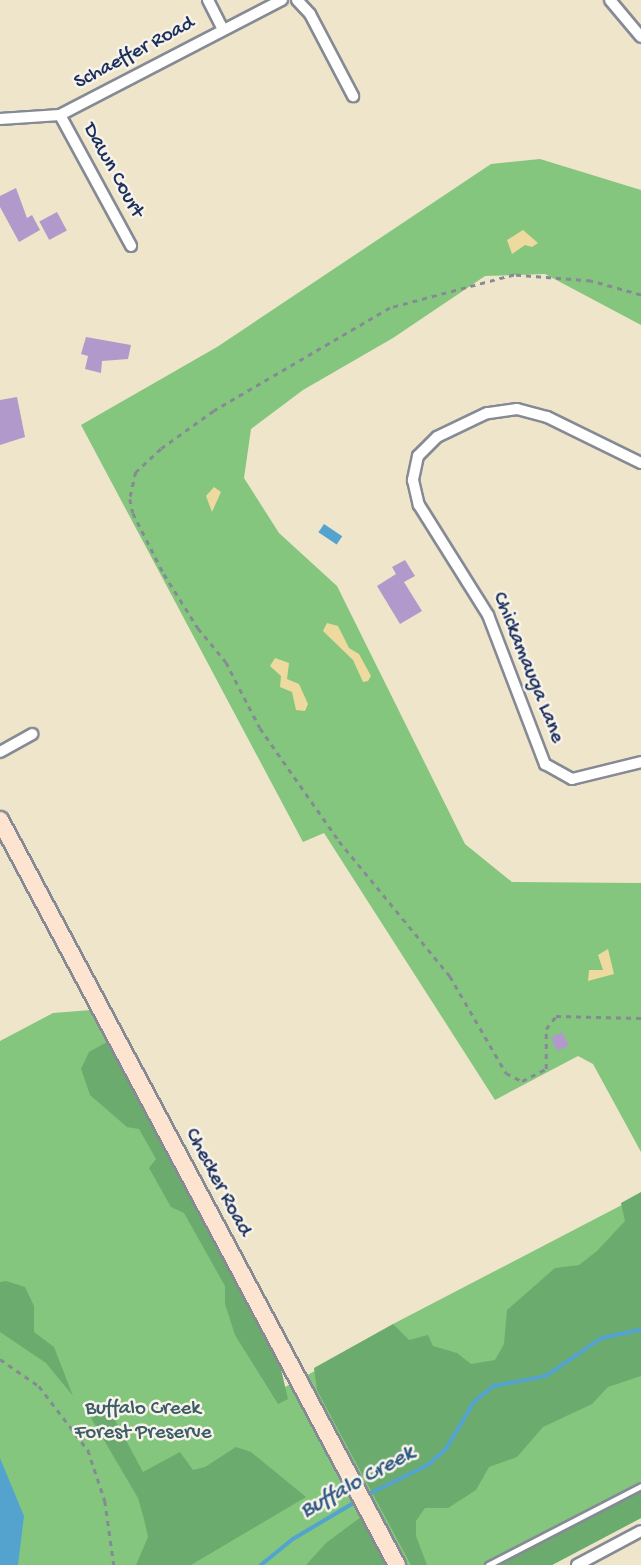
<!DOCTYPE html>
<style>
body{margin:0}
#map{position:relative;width:641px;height:1565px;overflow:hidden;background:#efe5ca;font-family:"Gochi Hand",sans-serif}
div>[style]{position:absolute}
.green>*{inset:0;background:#84c67e}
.forest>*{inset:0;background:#6bab6d}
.sand>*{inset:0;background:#eeda9e}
.water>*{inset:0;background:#54a3ce;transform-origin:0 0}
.stream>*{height:3.5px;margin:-1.75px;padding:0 1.75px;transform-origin:1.75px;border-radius:1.75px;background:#54a3ce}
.building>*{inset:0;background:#b199cb;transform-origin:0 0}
.path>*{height:2.5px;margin-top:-1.25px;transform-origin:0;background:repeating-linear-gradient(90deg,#858a94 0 5px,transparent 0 10px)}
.roads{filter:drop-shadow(2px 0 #858a94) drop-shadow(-2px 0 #858a94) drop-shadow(0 2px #858a94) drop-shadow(0 -2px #858a94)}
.lane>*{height:5px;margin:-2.5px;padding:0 2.5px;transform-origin:2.5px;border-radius:2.5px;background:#fff}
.street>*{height:10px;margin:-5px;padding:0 5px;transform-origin:5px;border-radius:5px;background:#fff}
.secondary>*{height:16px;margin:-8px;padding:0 8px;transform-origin:8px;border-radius:8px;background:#fde4d1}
span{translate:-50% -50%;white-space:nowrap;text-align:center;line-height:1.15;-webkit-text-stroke:5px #f7f3e8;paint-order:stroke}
.street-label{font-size:21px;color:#1b2f5e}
.park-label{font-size:21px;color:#3a5c68}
.water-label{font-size:23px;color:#2f5885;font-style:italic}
</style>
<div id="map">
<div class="green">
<div style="clip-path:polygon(540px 159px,641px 190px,641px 325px,545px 274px,485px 276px,393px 338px,303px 390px,251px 429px,244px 478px,279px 533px,337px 586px,465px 844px,512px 882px,641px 883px,641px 1152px,593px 1064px,578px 1056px,495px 1100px,324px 833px,303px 842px,81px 425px,217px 347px,491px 164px)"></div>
<div style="clip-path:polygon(91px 1010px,107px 1042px,103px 1045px,285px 1387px,395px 1328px,393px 1324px,641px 1195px,641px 1518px,552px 1565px,0 1565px,0 1041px,53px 1013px)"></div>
</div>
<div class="forest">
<div style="clip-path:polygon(107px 1042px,280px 1365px,288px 1399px,278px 1404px,235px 1335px,225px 1304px,225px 1286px,184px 1213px,171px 1207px,149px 1168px,156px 1159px,139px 1129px,127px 1127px,90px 1095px,81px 1069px,89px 1052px)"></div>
<div style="clip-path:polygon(641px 1192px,641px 1376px,608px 1387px,592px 1404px,543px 1427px,517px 1457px,489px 1467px,476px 1490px,448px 1508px,425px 1508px,416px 1521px,416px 1536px,427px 1565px,411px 1565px,317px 1390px,314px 1368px,393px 1324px,409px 1340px,428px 1335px,433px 1346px,457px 1353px,471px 1364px,495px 1360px,504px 1344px,507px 1310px,555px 1268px,579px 1265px,597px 1251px,625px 1221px,621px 1203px)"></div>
<div style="clip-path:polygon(6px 1281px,25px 1287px,34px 1306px,34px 1332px,54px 1347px,73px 1396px,46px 1363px,0 1332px,0 1282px)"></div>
<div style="clip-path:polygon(107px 1405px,143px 1472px,180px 1452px,193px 1470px,205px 1467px,236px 1447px,251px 1452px,306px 1497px,191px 1565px,136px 1565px,148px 1537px,144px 1519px,138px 1498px,91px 1418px)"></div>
<div style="clip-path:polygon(641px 1491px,641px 1518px,552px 1565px,497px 1565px)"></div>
<div style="clip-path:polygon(361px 1517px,387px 1565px,306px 1565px,326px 1543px)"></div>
</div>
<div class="sand">
<div style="clip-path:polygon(523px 230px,538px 243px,532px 247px,525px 245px,512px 254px,507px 240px)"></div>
<div style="clip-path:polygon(214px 487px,221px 492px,212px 512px,206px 496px)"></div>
<div style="clip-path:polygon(327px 623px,338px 626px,349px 648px,359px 654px,371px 676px,368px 681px,363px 682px,353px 660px,323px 631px)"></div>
<div style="clip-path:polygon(275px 658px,289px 663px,287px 679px,299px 684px,308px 704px,305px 711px,296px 710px,292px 692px,280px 687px,281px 676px,270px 666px)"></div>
<div style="clip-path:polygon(608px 949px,614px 974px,588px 981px,589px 970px,603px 970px,598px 955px)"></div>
</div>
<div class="water">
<div style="left:324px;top:524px;width:22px;height:10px;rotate:34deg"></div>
<div style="clip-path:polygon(0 1458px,24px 1516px,18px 1565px,0 1565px)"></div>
</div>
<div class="stream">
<div style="left:367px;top:1495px;width:68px;rotate:-26.2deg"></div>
<div style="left:428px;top:1465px;width:24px;rotate:-42deg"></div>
<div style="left:446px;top:1449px;width:55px;rotate:-59.2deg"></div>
<div style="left:474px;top:1402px;width:26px;rotate:-39deg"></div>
<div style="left:494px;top:1386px;width:53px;rotate:-10.9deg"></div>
<div style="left:546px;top:1376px;width:68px;rotate:-34.2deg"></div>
<div style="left:602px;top:1338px;width:40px;rotate:-12deg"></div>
<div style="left:261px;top:1565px;width:41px;rotate:-39.1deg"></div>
<div style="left:293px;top:1539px;width:74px;rotate:-30.7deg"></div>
</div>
<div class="building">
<div style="clip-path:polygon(16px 188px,27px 218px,32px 215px,40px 230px,19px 242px,0 207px,0 196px)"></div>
<div style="left:57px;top:212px;width:21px;height:20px;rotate:62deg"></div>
<div style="clip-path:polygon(86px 337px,131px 345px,128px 359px,102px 361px,101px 373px,85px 369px,88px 356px,81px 354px)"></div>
<div style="clip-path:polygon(17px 397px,25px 437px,0 445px,0 400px)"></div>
<div style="clip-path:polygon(405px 560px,415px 576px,404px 582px,422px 611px,400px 624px,377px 586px,396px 574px,392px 567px)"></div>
<div style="left:562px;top:1032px;width:15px;height:13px;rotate:62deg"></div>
</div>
<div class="path">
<div style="left:641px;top:295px;width:52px;rotate:-164.4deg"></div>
<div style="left:591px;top:281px;width:77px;rotate:-175.5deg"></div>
<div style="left:514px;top:275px;width:128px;rotate:165.1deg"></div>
<div style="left:390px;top:308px;width:204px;rotate:149.7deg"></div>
<div style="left:214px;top:411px;width:65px;rotate:144.4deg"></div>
<div style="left:161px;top:449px;width:34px;rotate:137deg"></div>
<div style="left:136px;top:472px;width:28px;rotate:103deg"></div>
<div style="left:130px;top:499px;width:14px;rotate:78deg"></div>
<div style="left:133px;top:513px;width:68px;rotate:63.1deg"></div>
<div style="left:164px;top:574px;width:64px;rotate:57.8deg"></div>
<div style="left:198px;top:628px;width:44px;rotate:50.5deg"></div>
<div style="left:226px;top:662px;width:74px;rotate:62.7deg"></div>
<div style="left:260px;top:728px;width:138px;rotate:55deg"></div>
<div style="left:339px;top:841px;width:175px;rotate:50.6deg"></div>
<div style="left:450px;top:976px;width:112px;rotate:60deg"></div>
<div style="left:506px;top:1073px;width:18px;rotate:27deg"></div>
<div style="left:522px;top:1081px;width:27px;rotate:-27deg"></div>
<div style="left:546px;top:1069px;width:40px;rotate:-90deg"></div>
<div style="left:546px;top:1029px;width:16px;rotate:-52deg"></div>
<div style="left:556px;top:1016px;width:85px;rotate:1.3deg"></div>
<div style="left:0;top:1359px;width:47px;rotate:34.7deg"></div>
<div style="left:39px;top:1386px;width:81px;rotate:52.6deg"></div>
<div style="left:88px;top:1450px;width:54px;rotate:71.6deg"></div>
<div style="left:105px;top:1501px;width:65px;rotate:82deg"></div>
</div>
<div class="roads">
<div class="lane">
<div style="left:488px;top:1565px;width:172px;rotate:-27.3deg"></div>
</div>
<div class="street">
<div style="left:208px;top:0;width:33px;rotate:63deg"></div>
<div style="left:297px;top:0;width:19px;rotate:47deg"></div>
<div style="left:310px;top:14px;width:93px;rotate:62.3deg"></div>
<div style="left:610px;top:0;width:48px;rotate:50deg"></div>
<div style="left:60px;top:115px;width:149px;rotate:61.5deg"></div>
<div style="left:0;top:119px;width:60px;rotate:-3.8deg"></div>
<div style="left:60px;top:115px;width:250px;rotate:-27.4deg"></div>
<div style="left:641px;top:463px;width:105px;rotate:-153.9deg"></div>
<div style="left:547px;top:417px;width:31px;rotate:-165deg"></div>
<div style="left:517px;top:409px;width:30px;rotate:172deg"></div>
<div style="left:487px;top:413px;width:55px;rotate:154.4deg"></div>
<div style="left:437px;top:437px;width:27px;rotate:135deg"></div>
<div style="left:418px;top:456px;width:25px;rotate:102deg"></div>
<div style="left:413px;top:480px;width:26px;rotate:77deg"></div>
<div style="left:419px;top:505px;width:130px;rotate:57.9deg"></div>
<div style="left:488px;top:615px;width:160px;rotate:69.1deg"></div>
<div style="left:545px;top:764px;width:31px;rotate:29deg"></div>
<div style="left:572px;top:779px;width:71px;rotate:-13.8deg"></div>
<div style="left:0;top:752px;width:37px;rotate:-29deg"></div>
<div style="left:577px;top:1565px;width:72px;rotate:-28deg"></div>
</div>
<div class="secondary">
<div style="left:0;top:820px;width:844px;rotate:61.95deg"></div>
</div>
</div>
<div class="street-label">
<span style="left:135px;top:54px;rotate:-28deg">Schaeffer Road</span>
<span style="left:112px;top:171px;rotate:61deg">Dawn Court</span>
<span style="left:527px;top:668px;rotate:68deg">Chickamauga Lane</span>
<span style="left:217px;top:1183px;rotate:62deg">Checker Road</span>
</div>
<div class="park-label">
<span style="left:143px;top:1422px">Buffalo Creek<br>Forest Preserve</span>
</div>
<div class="water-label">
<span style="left:358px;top:1483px;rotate:-29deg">Buffalo Creek</span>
</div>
</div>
